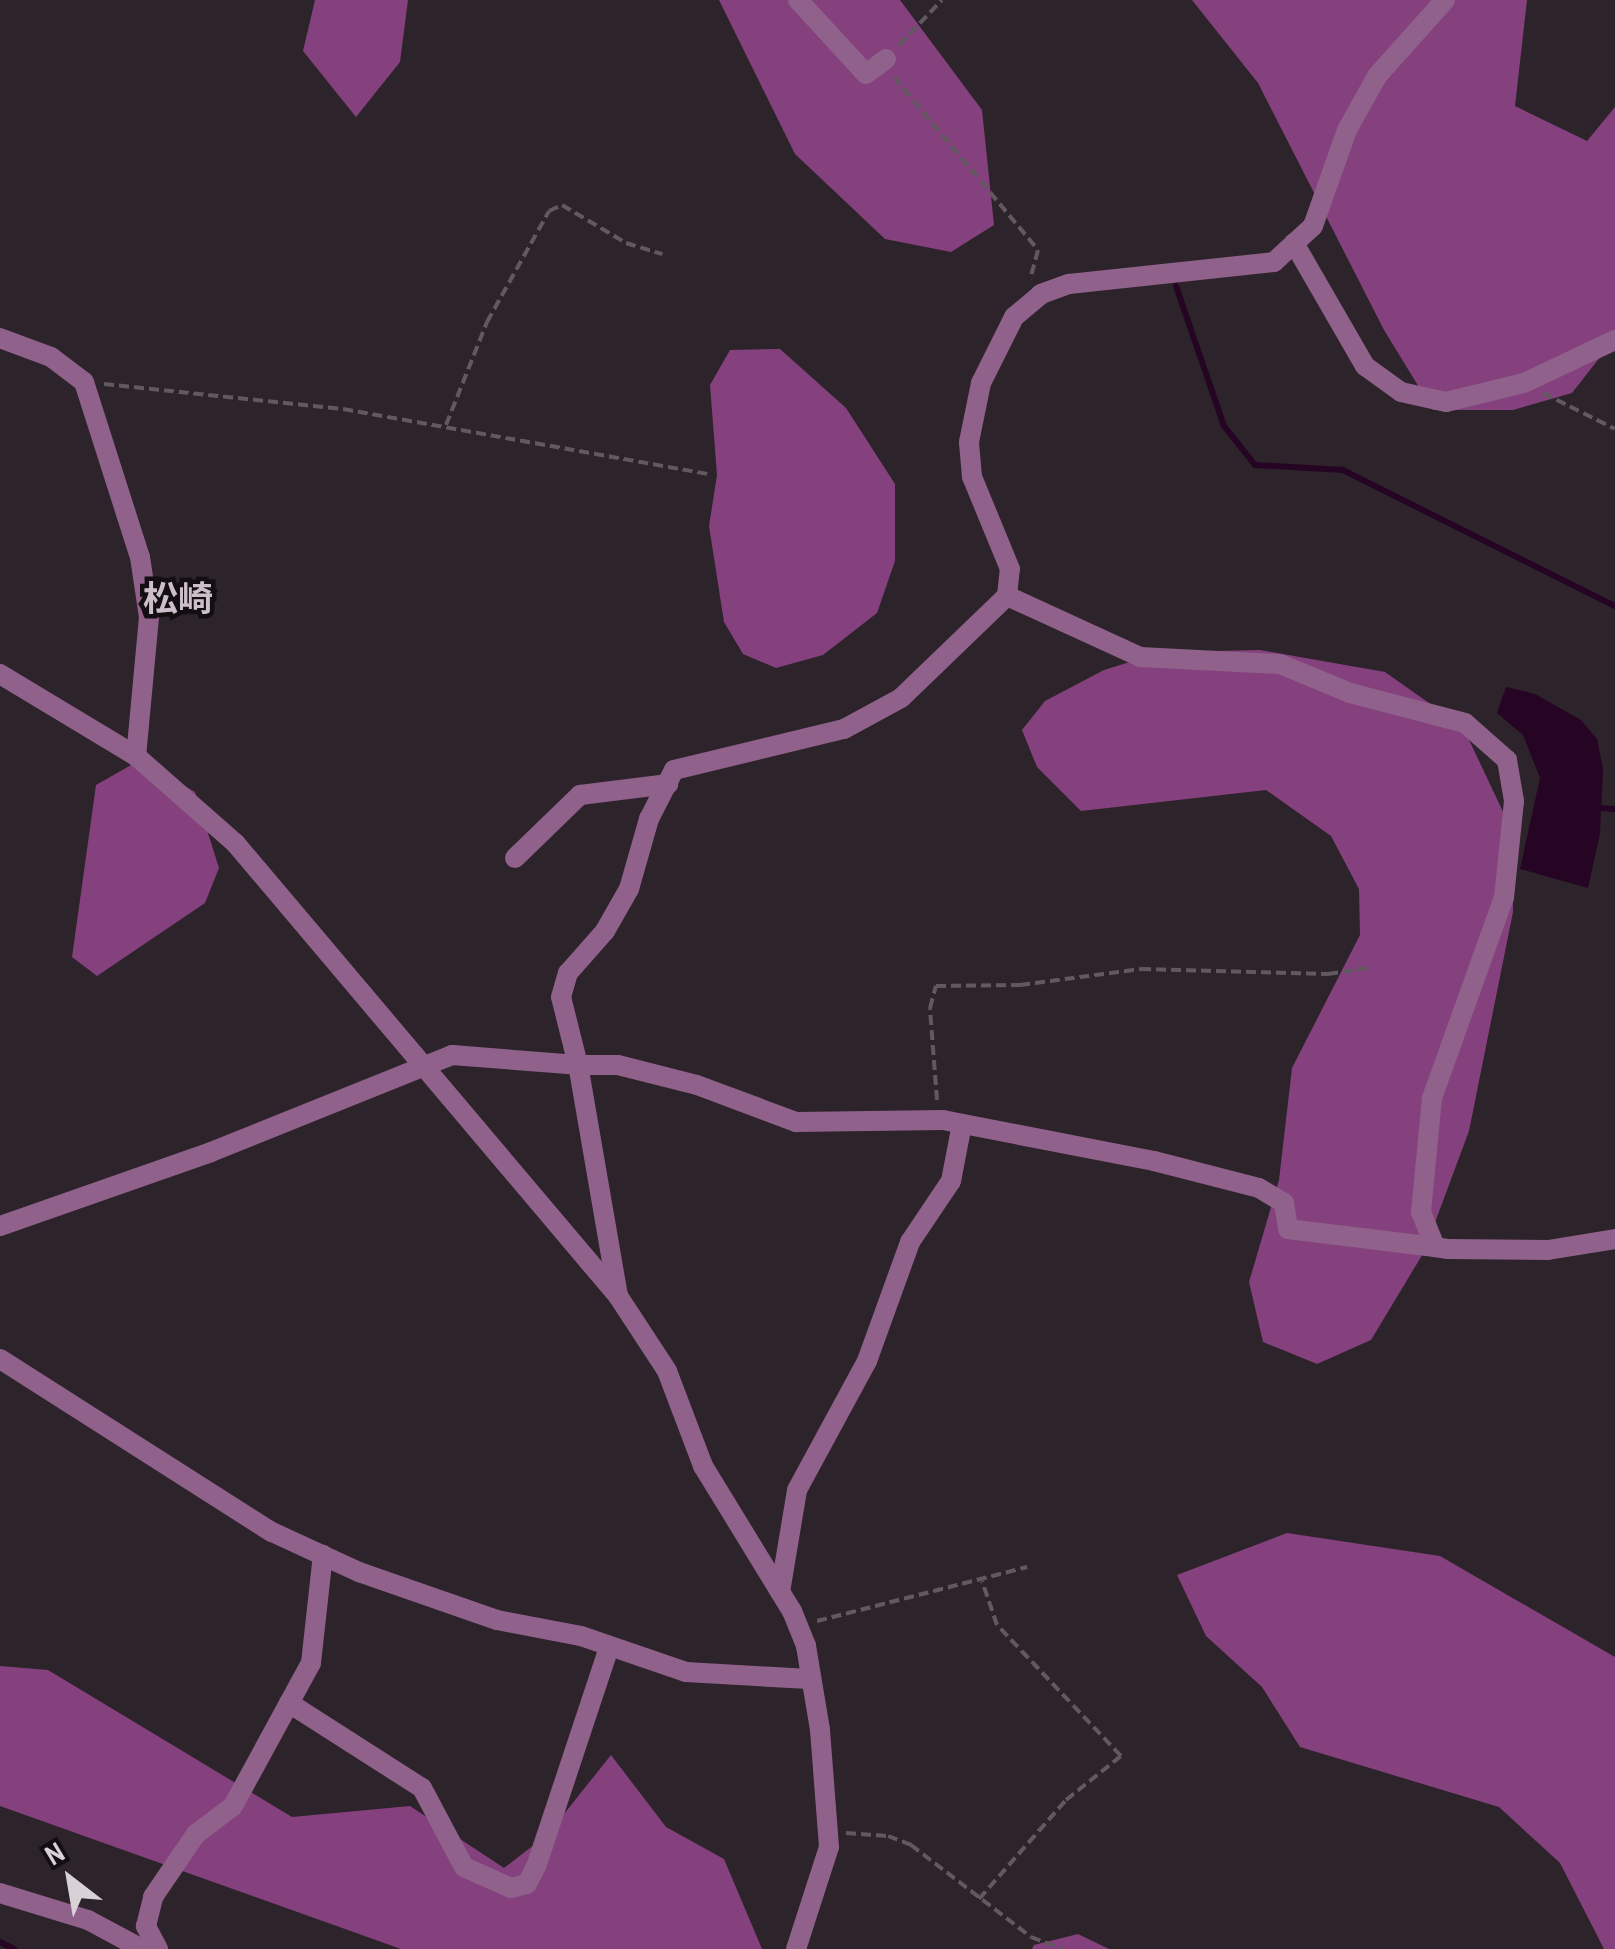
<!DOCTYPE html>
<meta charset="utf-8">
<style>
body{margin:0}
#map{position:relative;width:1615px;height:1949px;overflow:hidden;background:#2d232b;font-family:"Archivo Narrow","Noto Sans JP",sans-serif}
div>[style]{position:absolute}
.forest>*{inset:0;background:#85407e}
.water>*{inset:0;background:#260423}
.stream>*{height:6px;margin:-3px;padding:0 3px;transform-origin:3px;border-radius:3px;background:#260423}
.path>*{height:4px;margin-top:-2px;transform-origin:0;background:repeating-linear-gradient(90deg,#625960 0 10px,transparent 0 15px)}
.minor>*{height:20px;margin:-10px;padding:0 10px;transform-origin:10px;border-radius:10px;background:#90618a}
span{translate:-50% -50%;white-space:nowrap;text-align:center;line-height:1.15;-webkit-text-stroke:9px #120e12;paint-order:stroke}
.quarter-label{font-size:35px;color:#ccbfc9;font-weight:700}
.north{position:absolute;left:20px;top:1829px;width:100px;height:100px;-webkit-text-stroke:8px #120e12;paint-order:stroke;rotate:329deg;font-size:28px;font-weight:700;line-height:40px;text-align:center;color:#d8d2d7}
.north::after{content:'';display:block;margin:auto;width:35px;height:45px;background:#d8d2d7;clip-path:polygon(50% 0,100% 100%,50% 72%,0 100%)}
</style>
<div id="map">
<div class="forest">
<div style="clip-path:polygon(315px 0,408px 0,400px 62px,356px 117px,303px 51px)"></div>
<div style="clip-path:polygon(719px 0,900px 0,982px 110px,994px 225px,951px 252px,885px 239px,795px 154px)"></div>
<div style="clip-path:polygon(1192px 0,1527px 0,1515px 106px,1587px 141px,1615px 107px,1615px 338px,1572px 393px,1513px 410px,1433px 410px,1384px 330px,1258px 83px)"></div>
<div style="clip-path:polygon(780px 349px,846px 408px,895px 484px,895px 561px,877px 613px,823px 655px,776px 668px,743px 654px,724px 622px,709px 526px,717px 475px,710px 385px,730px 350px)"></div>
<div style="clip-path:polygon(1260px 650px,1385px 672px,1463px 727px,1514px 835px,1513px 912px,1469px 1131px,1424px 1252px,1371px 1340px,1317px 1364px,1263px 1342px,1249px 1282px,1279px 1180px,1292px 1068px,1360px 935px,1359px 889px,1331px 836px,1266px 790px,1081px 811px,1037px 767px,1022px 730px,1045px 701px,1104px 670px,1162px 652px)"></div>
<div style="clip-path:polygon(140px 760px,195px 792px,219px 868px,205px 903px,97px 976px,72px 957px,96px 785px)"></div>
<div style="clip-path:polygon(1287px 1533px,1440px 1556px,1615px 1657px,1615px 1949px,1604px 1949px,1560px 1863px,1499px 1807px,1300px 1747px,1262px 1687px,1206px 1636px,1177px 1575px)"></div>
<div style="clip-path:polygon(0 1666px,48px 1670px,292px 1817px,410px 1806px,504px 1868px,548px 1834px,611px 1755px,666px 1827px,724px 1859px,762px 1949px,401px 1949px,0 1806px)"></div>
<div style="clip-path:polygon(1078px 1934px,1109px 1949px,1032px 1949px,1034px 1945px)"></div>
</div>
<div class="water">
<div style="clip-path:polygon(1506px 687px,1535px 694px,1581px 720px,1597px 739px,1603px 769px,1600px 833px,1588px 888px,1520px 869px,1540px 778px,1523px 735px,1497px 713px)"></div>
</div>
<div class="stream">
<div style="left:1176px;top:286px;width:148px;rotate:71.1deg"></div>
<div style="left:1224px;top:426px;width:50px;rotate:51.5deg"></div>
<div style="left:1255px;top:465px;width:88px;rotate:3.3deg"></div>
<div style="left:1343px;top:470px;width:304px;rotate:26.6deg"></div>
<div style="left:1601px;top:808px;width:14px;rotate:4deg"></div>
<div style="left:0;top:1942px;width:16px;rotate:27deg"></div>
</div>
<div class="path">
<div style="left:899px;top:45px;width:62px;rotate:-46.3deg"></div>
<div style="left:894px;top:77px;width:225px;rotate:50.2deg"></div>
<div style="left:1038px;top:250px;width:30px;rotate:105deg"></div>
<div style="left:104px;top:384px;width:240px;rotate:6deg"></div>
<div style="left:343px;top:409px;width:370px;rotate:10.1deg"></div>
<div style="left:1543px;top:393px;width:80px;rotate:26.6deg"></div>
<div style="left:446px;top:425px;width:111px;rotate:-68.3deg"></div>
<div style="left:487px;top:322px;width:127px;rotate:-60.8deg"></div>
<div style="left:549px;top:211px;width:14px;rotate:-25deg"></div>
<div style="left:562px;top:205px;width:74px;rotate:30.7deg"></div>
<div style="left:626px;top:243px;width:38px;rotate:17deg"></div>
<div style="left:937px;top:1100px;width:92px;rotate:-94.4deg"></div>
<div style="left:930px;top:1008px;width:23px;rotate:-75deg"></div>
<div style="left:936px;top:986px;width:84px;rotate:-0.7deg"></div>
<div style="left:1020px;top:985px;width:122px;rotate:-7.5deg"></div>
<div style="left:1141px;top:969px;width:187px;rotate:1.5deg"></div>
<div style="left:1328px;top:974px;width:40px;rotate:-8.5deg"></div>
<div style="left:817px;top:1621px;width:217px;rotate:-14.4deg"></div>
<div style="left:846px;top:1833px;width:42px;rotate:4.1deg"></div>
<div style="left:888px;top:1836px;width:25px;rotate:21deg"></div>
<div style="left:911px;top:1845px;width:151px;rotate:37.5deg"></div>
<div style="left:1031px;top:1937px;width:34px;rotate:21deg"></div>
<div style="left:979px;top:1899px;width:132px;rotate:-48.7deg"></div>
<div style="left:1066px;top:1800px;width:70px;rotate:-38.7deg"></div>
<div style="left:1121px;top:1756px;width:180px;rotate:-133.4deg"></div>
<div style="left:997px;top:1625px;width:46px;rotate:-108.8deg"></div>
</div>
<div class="minor">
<div style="left:798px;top:0;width:100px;rotate:47.4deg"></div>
<div style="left:866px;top:74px;width:25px;rotate:-37deg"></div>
<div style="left:1294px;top:243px;width:142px;rotate:60deg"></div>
<div style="left:1365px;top:366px;width:44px;rotate:35.8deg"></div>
<div style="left:1401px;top:392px;width:46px;rotate:12.5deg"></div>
<div style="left:1446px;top:402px;width:80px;rotate:-13.7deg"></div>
<div style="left:1524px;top:383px;width:101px;rotate:-25.3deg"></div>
<div style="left:0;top:338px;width:54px;rotate:20.4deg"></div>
<div style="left:51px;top:357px;width:41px;rotate:37.1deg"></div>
<div style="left:84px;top:382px;width:184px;rotate:72.3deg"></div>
<div style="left:140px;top:557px;width:61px;rotate:81.5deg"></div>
<div style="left:149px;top:617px;width:140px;rotate:95.3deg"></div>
<div style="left:136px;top:756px;width:133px;rotate:41.3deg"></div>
<div style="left:236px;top:844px;width:592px;rotate:49.8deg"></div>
<div style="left:618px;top:1296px;width:90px;rotate:56.8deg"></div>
<div style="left:667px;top:1371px;width:102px;rotate:69.2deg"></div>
<div style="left:703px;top:1466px;width:170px;rotate:58.5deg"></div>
<div style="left:792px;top:1611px;width:38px;rotate:68deg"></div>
<div style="left:806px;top:1646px;width:85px;rotate:80.5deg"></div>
<div style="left:820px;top:1730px;width:117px;rotate:85.6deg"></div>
<div style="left:829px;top:1847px;width:107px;rotate:107.9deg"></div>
<div style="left:1007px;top:596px;width:146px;rotate:24.6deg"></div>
<div style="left:1140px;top:657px;width:140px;rotate:2.9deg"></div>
<div style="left:1280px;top:664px;width:76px;rotate:22.5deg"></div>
<div style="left:1350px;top:693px;width:119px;rotate:14.6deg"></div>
<div style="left:1465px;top:723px;width:56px;rotate:41.4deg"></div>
<div style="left:1507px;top:760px;width:42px;rotate:80.3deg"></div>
<div style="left:1514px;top:801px;width:97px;rotate:95.9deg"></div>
<div style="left:1504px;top:897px;width:214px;rotate:109.7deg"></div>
<div style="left:1432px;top:1098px;width:115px;rotate:95.5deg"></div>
<div style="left:1421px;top:1212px;width:38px;rotate:68deg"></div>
<div style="left:1435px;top:1247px;width:12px;rotate:9deg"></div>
<div style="left:1447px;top:1249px;width:101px;rotate:0.6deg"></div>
<div style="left:1548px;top:1250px;width:68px;rotate:-9.3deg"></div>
<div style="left:0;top:674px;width:159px;rotate:31.1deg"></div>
<div style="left:515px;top:858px;width:91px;rotate:-44.1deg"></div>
<div style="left:580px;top:795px;width:89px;rotate:-7.1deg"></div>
<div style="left:0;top:1226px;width:224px;rotate:-19.3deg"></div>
<div style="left:211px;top:1152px;width:260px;rotate:-21.9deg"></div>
<div style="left:452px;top:1055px;width:126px;rotate:4.5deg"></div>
<div style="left:578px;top:1065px;width:70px;rotate:-104deg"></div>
<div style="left:561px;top:997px;width:25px;rotate:-74deg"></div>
<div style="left:568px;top:973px;width:56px;rotate:-48.6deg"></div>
<div style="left:605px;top:931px;width:48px;rotate:-60.3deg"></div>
<div style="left:629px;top:889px;width:73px;rotate:-74.1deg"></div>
<div style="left:649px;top:819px;width:55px;rotate:-63deg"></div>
<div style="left:674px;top:770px;width:175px;rotate:-13.6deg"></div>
<div style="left:844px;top:729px;width:65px;rotate:-28.5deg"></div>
<div style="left:901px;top:698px;width:147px;rotate:-43.9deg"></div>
<div style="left:1007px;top:596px;width:27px;rotate:-84deg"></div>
<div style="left:1010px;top:569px;width:100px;rotate:-112.4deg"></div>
<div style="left:972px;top:477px;width:35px;rotate:-95deg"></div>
<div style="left:969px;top:442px;width:60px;rotate:-78.5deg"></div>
<div style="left:981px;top:383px;width:74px;rotate:-63.4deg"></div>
<div style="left:1014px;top:317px;width:35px;rotate:-40deg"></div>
<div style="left:1041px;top:294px;width:30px;rotate:-20deg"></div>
<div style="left:1069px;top:284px;width:206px;rotate:-6.1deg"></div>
<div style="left:1274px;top:262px;width:53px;rotate:-42.7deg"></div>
<div style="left:1313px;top:226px;width:102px;rotate:-70.5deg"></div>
<div style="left:1347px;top:130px;width:62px;rotate:-60.9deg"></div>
<div style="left:1377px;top:76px;width:102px;rotate:-48.2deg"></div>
<div style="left:618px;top:1296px;width:234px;rotate:-99.8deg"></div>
<div style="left:578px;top:1065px;width:40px"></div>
<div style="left:618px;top:1065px;width:81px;rotate:14.2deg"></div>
<div style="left:697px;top:1085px;width:106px;rotate:20.5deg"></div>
<div style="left:796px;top:1122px;width:147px;rotate:-0.8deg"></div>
<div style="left:943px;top:1120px;width:215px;rotate:11deg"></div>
<div style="left:1154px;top:1161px;width:108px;rotate:14.4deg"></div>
<div style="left:1259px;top:1188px;width:29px;rotate:31deg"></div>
<div style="left:1284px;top:1203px;width:26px;rotate:81deg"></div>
<div style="left:1288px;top:1229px;width:148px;rotate:7deg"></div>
<div style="left:0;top:1359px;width:322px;rotate:32.5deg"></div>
<div style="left:272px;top:1532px;width:96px;rotate:24.7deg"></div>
<div style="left:359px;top:1572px;width:146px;rotate:19.2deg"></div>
<div style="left:497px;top:1620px;width:86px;rotate:10.8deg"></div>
<div style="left:581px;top:1636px;width:111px;rotate:18.9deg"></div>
<div style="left:686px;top:1672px;width:123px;rotate:3.3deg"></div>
<div style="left:780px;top:1592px;width:103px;rotate:-80.5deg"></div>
<div style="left:797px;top:1490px;width:147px;rotate:-61.5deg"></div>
<div style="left:867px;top:1361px;width:127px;rotate:-70.1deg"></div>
<div style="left:910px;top:1242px;width:73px;rotate:-56.1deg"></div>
<div style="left:951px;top:1181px;width:58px;rotate:-79.1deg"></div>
<div style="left:289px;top:1703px;width:158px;rotate:32.6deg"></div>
<div style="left:422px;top:1788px;width:89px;rotate:62deg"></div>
<div style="left:464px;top:1867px;width:51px;rotate:24.1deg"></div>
<div style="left:511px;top:1888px;width:16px;rotate:-14deg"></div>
<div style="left:527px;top:1884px;width:22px;rotate:-63deg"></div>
<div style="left:537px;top:1864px;width:229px;rotate:-71.6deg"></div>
<div style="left:0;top:1893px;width:92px;rotate:17.1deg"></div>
<div style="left:88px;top:1920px;width:61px;rotate:28.2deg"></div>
<div style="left:158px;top:1949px;width:26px;rotate:-118deg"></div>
<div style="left:146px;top:1926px;width:30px;rotate:-76deg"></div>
<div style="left:153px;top:1897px;width:76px;rotate:-55.7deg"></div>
<div style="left:196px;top:1834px;width:46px;rotate:-37.1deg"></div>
<div style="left:233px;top:1806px;width:163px;rotate:-61.4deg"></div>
<div style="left:311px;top:1663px;width:109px;rotate:-83.7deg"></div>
</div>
<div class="quarter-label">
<span style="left:178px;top:599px">松崎</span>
</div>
<div class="north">N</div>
</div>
